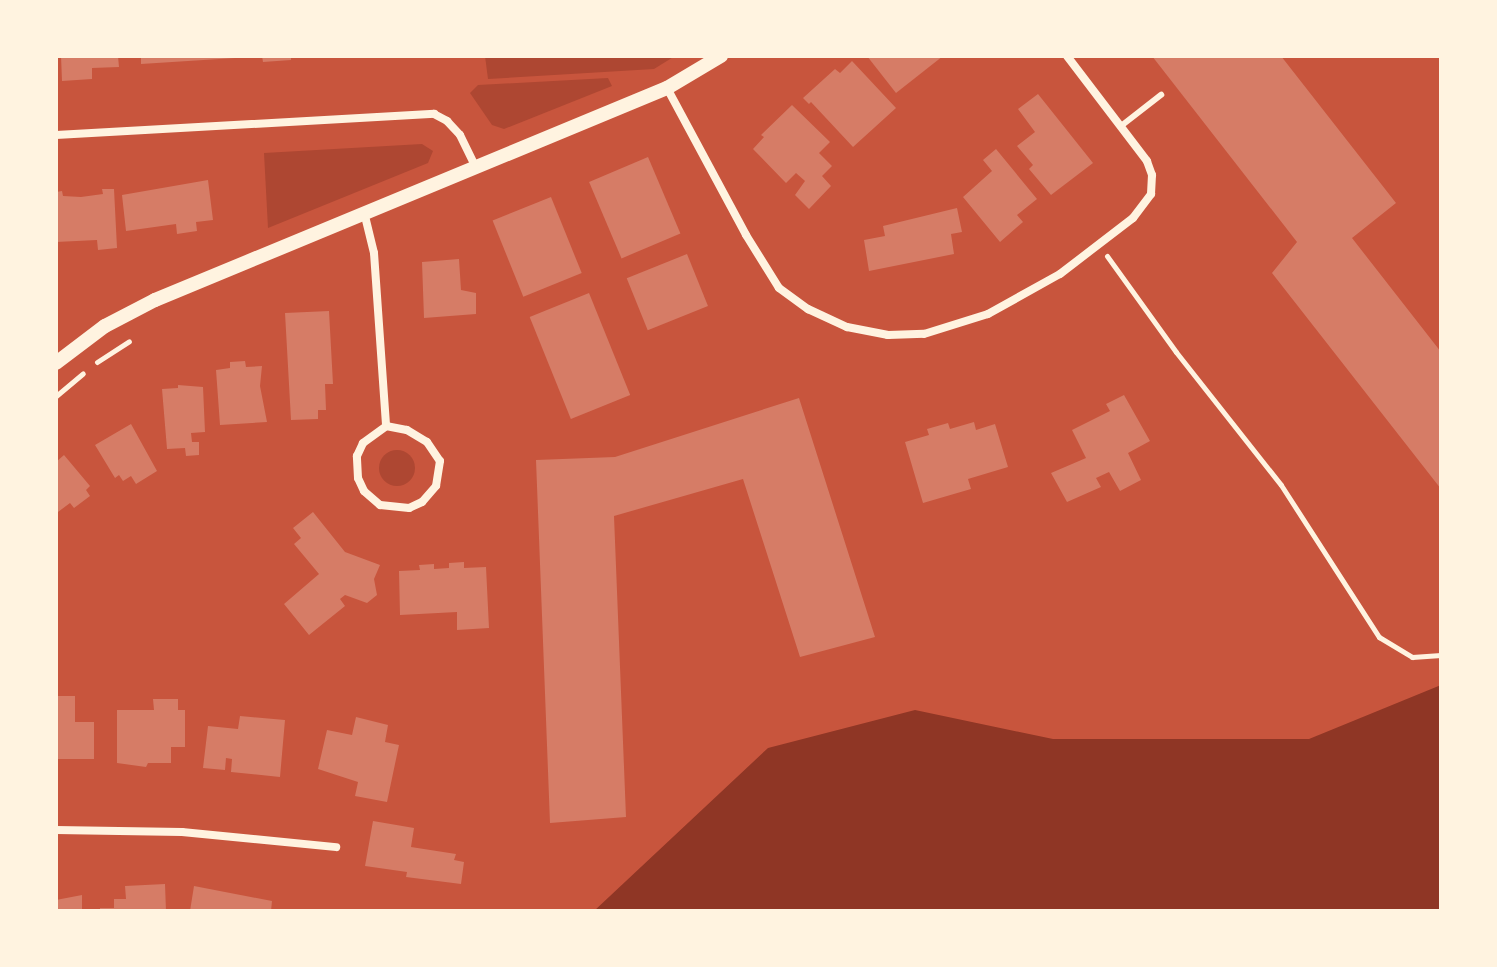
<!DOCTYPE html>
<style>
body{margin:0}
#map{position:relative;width:1497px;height:967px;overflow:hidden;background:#c8553d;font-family:"Asap Condensed",sans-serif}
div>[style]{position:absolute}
.green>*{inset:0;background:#ae4732}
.round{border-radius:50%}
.water>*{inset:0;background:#8f3625}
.building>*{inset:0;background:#d67c66;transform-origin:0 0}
.path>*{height:5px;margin:-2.5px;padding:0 2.5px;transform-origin:2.5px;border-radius:2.5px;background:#fff3e0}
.service>*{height:6px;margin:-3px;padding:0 3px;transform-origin:3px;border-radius:3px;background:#fff3e0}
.minor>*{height:8px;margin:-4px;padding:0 4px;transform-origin:4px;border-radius:4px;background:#fff3e0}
.tertiary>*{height:14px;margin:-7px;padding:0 7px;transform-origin:7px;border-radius:7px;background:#fff3e0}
span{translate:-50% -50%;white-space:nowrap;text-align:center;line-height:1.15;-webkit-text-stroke:8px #fff3e0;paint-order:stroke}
.frame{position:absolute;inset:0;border:58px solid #fff3e0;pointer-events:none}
</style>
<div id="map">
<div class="green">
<div style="clip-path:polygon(485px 56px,675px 56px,654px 69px,488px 79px)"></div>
<div style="clip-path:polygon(608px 78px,612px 86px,504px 129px,492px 125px,470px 93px,478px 85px)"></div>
<div style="clip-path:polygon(422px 144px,433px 151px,428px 163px,268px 228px,264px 153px)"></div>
<div class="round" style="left:379px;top:450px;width:36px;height:36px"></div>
</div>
<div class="water">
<div style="clip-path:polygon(1441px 685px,1441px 911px,594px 911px,768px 748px,915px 710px,1053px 739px,1309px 739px)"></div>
</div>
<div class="building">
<div style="clip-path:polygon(61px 56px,118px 56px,119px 67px,92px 68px,92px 79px,62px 81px)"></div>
<div style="clip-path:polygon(141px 56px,235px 56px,235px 58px,141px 64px)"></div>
<div style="clip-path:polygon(262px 56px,291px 56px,291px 60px,263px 62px)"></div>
<div style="clip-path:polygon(867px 56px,943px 56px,896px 93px)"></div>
<div style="clip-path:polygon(1152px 56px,1281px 56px,1396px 203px,1352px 238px,1441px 352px,1441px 489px,1272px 273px,1297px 242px)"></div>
<div style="clip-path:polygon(852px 61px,896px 108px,853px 147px,811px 102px,809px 104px,803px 98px,835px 69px,840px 73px)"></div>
<div style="clip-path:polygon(1038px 94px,1093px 163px,1051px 195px,1029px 169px,1033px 165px,1017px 146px,1035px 132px,1018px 109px)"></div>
<div style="clip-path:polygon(792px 105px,830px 142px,819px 153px,832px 166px,822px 176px,831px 186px,809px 209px,795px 195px,805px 181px,796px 173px,786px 183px,753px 149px,764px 137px,761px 135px)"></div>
<div style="clip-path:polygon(996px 149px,1037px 199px,1017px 215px,1023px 222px,1000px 242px,963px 197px,992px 171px,983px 160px)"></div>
<div style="left:648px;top:157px;width:83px;height:64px;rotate:67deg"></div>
<div style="clip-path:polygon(208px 180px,213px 220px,196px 222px,197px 231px,177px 234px,176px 224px,126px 231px,122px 195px)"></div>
<div style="clip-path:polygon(102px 189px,114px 189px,117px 248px,98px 250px,97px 240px,56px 242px,56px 192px,62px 191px,63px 196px,81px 197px,103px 194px)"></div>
<div style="left:551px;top:197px;width:82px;height:63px;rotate:68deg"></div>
<div style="clip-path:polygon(957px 208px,962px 232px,951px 234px,954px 254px,869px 271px,864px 240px,885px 236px,883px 226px)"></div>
<div style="left:687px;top:254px;width:56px;height:65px;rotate:68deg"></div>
<div style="clip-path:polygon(459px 259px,461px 290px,476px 293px,476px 314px,424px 318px,422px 262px)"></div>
<div style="left:589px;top:293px;width:110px;height:64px;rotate:68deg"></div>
<div style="clip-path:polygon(329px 311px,333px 384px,325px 384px,326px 410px,318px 410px,318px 419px,291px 420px,285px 313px)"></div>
<div style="clip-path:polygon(245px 361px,246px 367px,262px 366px,260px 386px,267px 422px,220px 425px,216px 370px,230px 368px,230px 362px)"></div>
<div style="clip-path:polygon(178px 385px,203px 387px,205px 432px,191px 433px,192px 442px,199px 442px,199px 455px,186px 456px,185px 448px,167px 449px,162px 389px,178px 388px)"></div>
<div style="clip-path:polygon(1124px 395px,1150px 441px,1128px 453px,1141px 480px,1120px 491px,1109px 472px,1096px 478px,1101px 487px,1067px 502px,1051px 473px,1086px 458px,1072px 430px,1110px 411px,1106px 404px)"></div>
<div style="clip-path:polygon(799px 398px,875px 637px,800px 657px,743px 479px,614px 516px,626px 817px,550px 823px,536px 460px,615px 457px)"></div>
<div style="clip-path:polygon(974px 422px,976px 430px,995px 424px,1008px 467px,968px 479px,971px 489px,923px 503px,905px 442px,929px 435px,927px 429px,948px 423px,950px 429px)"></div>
<div style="clip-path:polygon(131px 424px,157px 471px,136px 484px,131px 476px,123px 481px,119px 475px,115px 478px,95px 445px)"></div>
<div style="clip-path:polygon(64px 455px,90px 486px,86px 490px,90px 496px,74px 508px,70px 503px,58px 512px,56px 462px)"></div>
<div style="clip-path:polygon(313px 512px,345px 552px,380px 565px,374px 579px,377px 595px,367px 603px,345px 595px,340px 599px,345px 606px,309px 635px,284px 604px,319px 574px,294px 544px,301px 538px,293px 528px)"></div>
<div style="clip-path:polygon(464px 562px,464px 568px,486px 567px,489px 628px,457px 630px,457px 612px,400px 615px,399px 571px,420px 570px,419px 565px,434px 564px,434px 569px,449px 568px,449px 563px)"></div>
<div style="clip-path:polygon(58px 696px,75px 696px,75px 722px,94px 722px,94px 759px,56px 759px)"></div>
<div style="clip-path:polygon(153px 699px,178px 699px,178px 710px,185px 710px,185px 747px,171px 747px,171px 763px,148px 763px,146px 767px,117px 763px,117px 710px,154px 710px)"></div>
<div style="clip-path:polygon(240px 716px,285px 720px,280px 777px,231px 772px,232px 759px,226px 758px,225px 770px,203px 768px,208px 726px,238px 729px)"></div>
<div style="clip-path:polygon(356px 717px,388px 725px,385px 742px,399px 745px,387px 802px,355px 796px,358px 782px,318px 769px,327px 730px,352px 735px)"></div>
<div style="clip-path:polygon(373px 821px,414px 828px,411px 847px,456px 854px,454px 860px,464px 862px,461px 884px,406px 877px,407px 872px,365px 866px)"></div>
<div style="clip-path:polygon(165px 884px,166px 911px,100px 911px,100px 908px,114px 908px,114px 899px,126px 899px,125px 886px)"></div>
<div style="clip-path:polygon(194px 886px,272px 901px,271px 911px,190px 911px)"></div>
<div style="clip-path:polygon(82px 895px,82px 911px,56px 911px,56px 900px)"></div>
</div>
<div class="path">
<div style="left:1107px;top:256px;width:118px;rotate:54.3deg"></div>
<div style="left:1176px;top:352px;width:169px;rotate:51.7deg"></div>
<div style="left:1281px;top:485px;width:181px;rotate:57.2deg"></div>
<div style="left:1379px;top:637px;width:39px;rotate:31deg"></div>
<div style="left:1412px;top:657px;width:29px;rotate:-4deg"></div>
<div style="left:97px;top:362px;width:38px;rotate:-33deg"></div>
<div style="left:56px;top:396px;width:35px;rotate:-40deg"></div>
</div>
<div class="service">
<div style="left:1121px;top:126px;width:51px;rotate:-37.8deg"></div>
</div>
<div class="minor">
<div style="left:667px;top:88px;width:167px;rotate:61.7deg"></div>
<div style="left:746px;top:235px;width:62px;rotate:58.1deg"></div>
<div style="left:779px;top:288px;width:36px;rotate:36deg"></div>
<div style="left:808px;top:309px;width:43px;rotate:24.8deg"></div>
<div style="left:847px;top:327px;width:42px;rotate:11deg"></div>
<div style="left:888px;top:335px;width:36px;rotate:-2deg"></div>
<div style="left:924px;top:334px;width:67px;rotate:-17.4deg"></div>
<div style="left:988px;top:314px;width:82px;rotate:-29.1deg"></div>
<div style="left:1060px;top:274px;width:92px;rotate:-37.5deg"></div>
<div style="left:1133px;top:218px;width:30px;rotate:-53deg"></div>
<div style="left:1151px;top:194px;width:19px;rotate:-87deg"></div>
<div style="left:1152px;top:175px;width:15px;rotate:-110deg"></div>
<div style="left:1147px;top:161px;width:132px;rotate:-127.3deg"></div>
<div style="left:56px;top:135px;width:379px;rotate:-3.2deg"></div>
<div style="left:434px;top:114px;width:15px;rotate:28deg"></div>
<div style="left:447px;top:121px;width:19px;rotate:47deg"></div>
<div style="left:460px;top:135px;width:34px;rotate:64deg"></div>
<div style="left:364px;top:212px;width:42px;rotate:76.3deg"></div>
<div style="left:374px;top:253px;width:173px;rotate:86deg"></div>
<div style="left:386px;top:426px;width:21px;rotate:11deg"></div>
<div style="left:407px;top:430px;width:23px;rotate:31deg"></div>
<div style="left:427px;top:442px;width:23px;rotate:56deg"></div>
<div style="left:440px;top:461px;width:25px;rotate:99deg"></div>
<div style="left:436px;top:486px;width:21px;rotate:131deg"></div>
<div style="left:422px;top:502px;width:14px;rotate:155deg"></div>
<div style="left:409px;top:508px;width:29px;rotate:-174deg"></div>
<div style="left:380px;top:505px;width:21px;rotate:-139deg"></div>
<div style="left:364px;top:491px;width:14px;rotate:-115deg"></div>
<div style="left:358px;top:478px;width:22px;rotate:-93deg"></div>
<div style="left:357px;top:456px;width:14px;rotate:-65deg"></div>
<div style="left:363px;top:443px;width:29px;rotate:-36deg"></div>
<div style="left:56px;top:830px;width:126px;rotate:0.9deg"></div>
<div style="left:182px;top:832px;width:155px;rotate:5.6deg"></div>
</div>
<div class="tertiary">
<div style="left:56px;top:363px;width:61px;rotate:-37.1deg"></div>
<div style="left:105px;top:326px;width:56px;rotate:-27.5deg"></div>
<div style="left:155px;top:300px;width:554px;rotate:-22.49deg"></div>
<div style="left:667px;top:88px;width:63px;rotate:-30.7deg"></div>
</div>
<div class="frame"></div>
</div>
